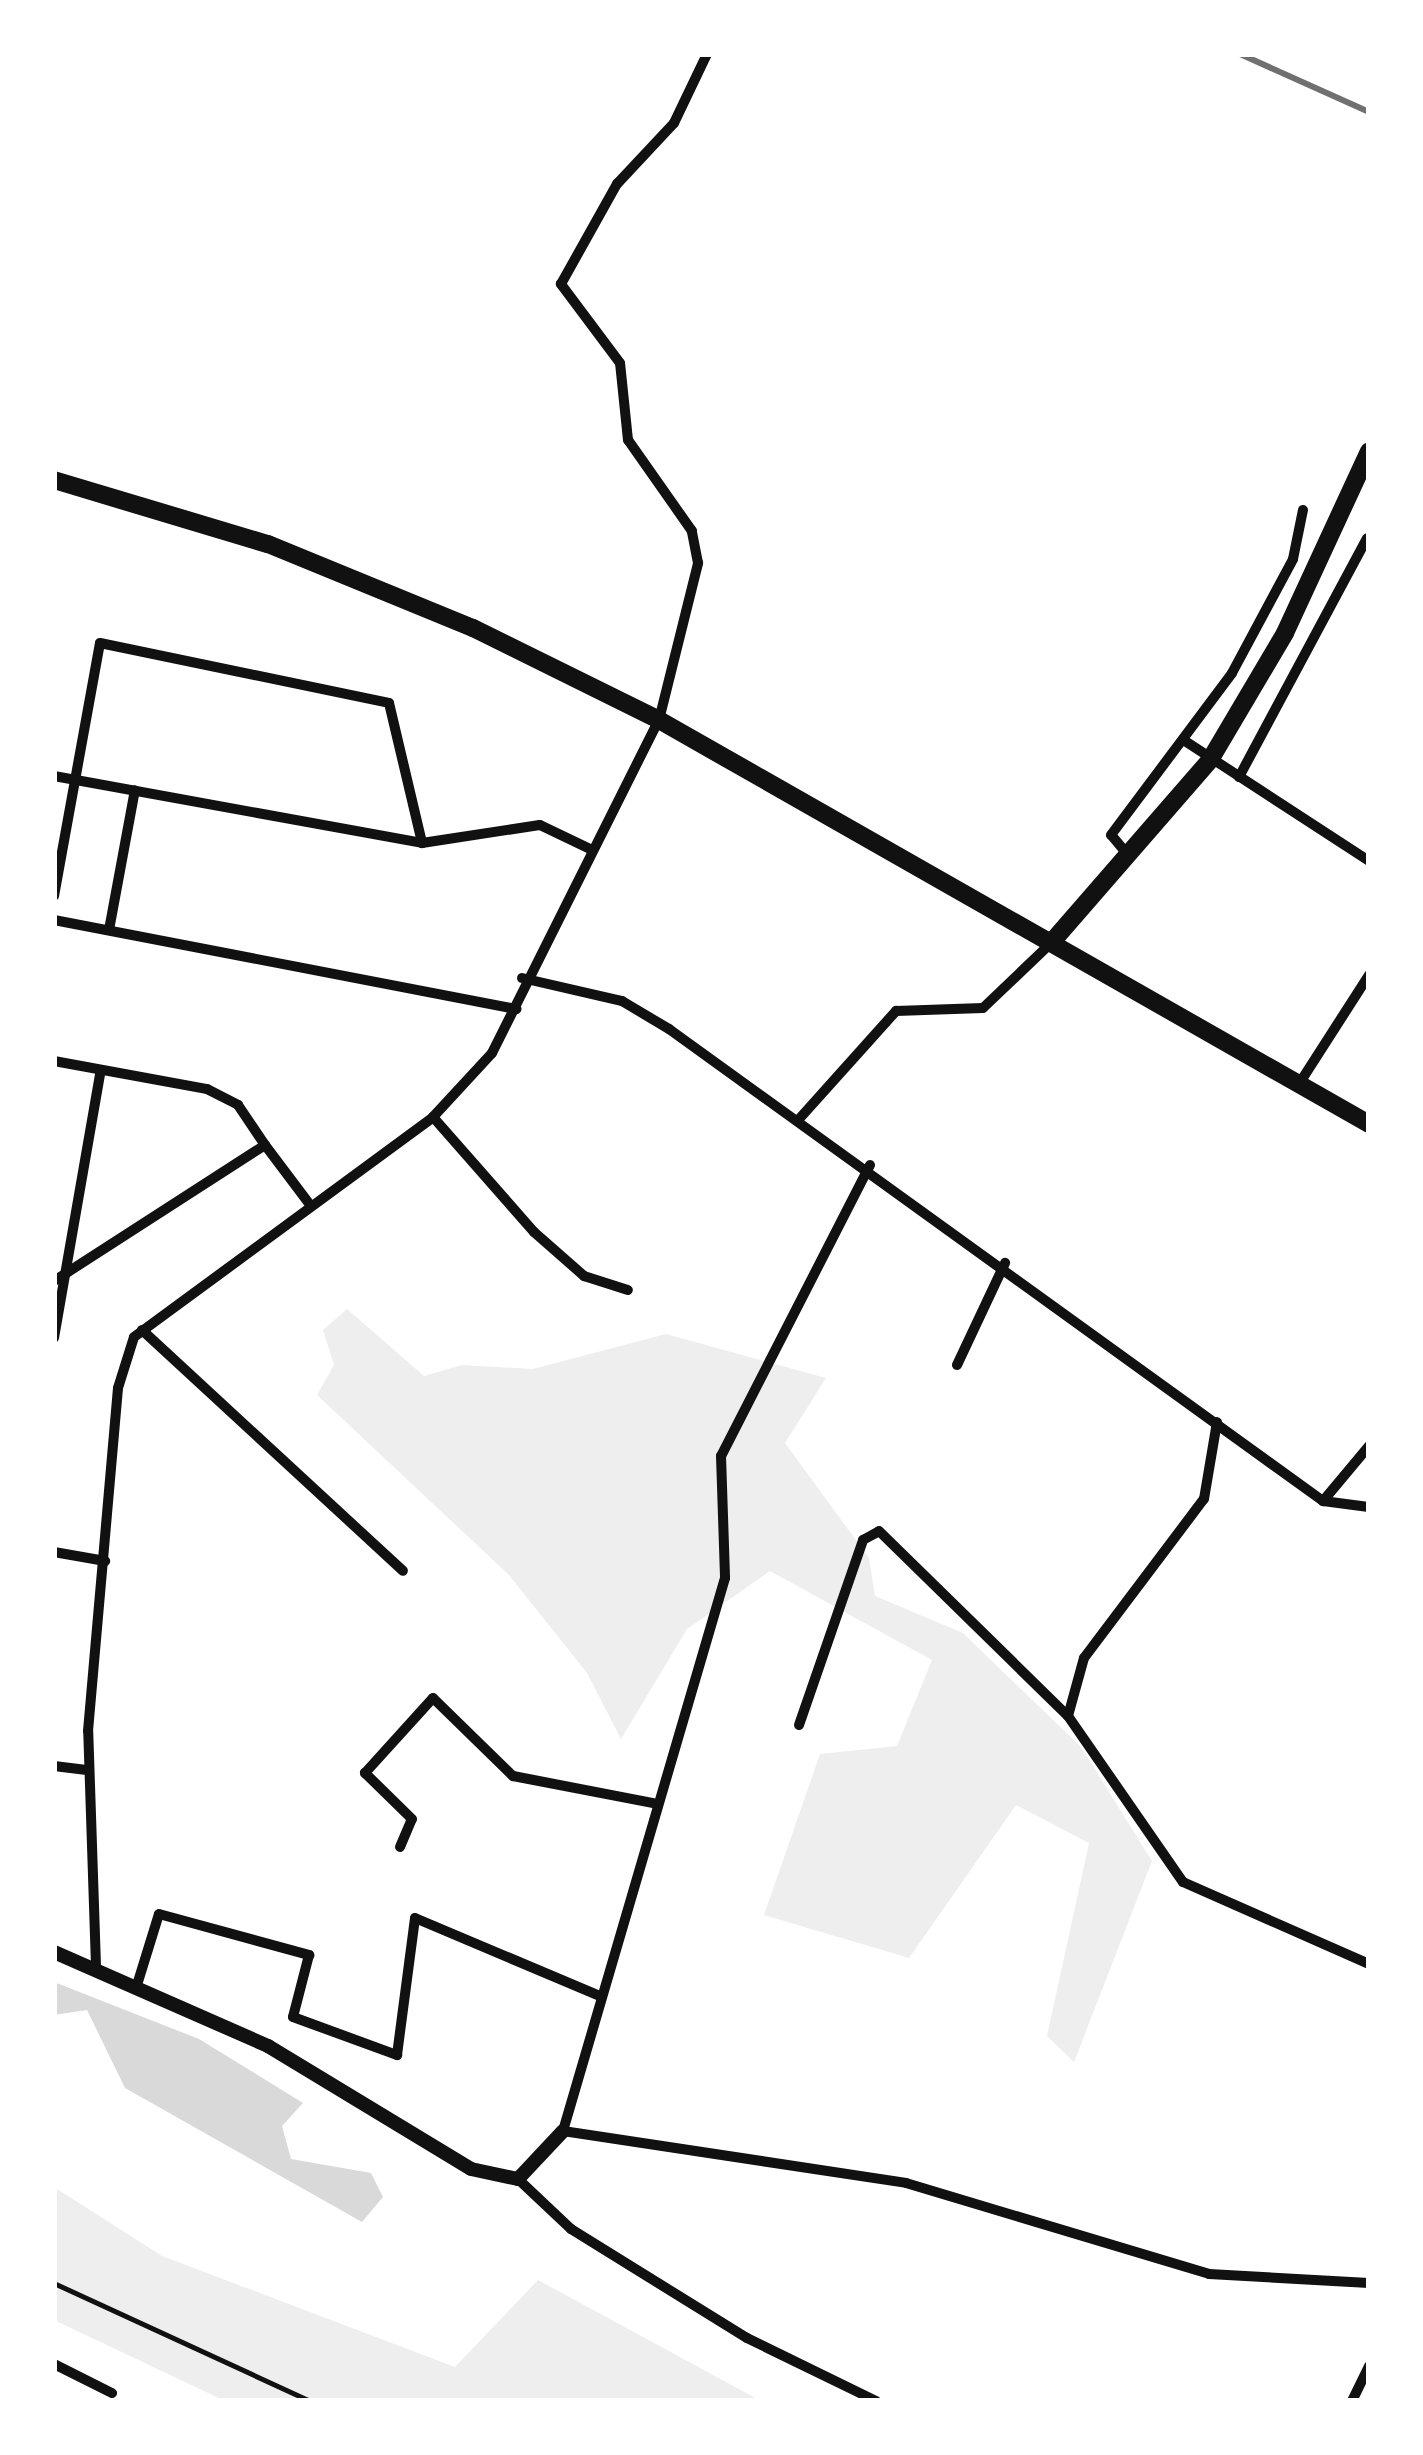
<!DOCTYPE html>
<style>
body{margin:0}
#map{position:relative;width:1423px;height:2455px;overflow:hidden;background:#fff;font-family:Ubuntu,sans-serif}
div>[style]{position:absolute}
.green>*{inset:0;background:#eee}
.water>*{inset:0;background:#d9d9d9}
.path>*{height:4.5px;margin:-2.25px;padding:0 2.25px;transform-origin:2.25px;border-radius:2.25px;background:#111}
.minor>*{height:10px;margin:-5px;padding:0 5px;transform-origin:5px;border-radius:5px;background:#111}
.tertiary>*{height:14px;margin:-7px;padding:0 7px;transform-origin:7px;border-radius:7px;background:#111}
.trunk>*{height:18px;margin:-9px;padding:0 9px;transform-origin:9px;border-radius:9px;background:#111}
.rail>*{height:6px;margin:-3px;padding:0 3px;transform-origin:3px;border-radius:3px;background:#707070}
span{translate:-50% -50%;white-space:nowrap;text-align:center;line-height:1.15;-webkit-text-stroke:12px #fff;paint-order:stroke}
.frame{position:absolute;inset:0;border:57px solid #fff;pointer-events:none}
</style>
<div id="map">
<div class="green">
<div style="clip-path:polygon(347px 1309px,424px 1376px,462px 1365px,533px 1369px,666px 1334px,826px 1378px,785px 1443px,869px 1558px,875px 1596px,963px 1633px,1081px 1747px,1152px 1861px,1074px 2062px,1047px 2036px,1089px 1843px,1016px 1805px,909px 1958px,764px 1915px,820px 1754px,897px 1746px,932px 1660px,770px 1571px,687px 1629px,621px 1739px,587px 1673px,509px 1575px,317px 1395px,334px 1365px,323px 1330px)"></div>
<div style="clip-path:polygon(54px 2187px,162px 2256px,455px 2367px,538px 2280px,761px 2401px,225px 2401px,54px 2320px)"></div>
</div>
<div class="water">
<div style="clip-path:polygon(54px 1982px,199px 2039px,303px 2103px,282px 2126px,291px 2159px,371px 2173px,383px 2197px,362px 2222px,125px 2088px,87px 2010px,54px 2015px)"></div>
</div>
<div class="path">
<div style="left:54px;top:2283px;width:283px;rotate:24.7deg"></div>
</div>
<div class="minor">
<div style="left:1185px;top:741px;width:220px;rotate:33.1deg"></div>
<div style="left:54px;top:776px;width:374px;rotate:10.3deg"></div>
<div style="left:422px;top:843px;width:119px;rotate:-8.7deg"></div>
<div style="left:540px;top:825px;width:55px;rotate:25.6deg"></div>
<div style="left:1239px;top:777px;width:271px;rotate:-61.8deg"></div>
<div style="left:1128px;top:855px;width:26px;rotate:-130deg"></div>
<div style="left:1111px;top:835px;width:202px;rotate:-53.2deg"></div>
<div style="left:1232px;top:673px;width:129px;rotate:-61.8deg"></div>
<div style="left:1293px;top:559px;width:50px;rotate:-78.5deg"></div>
<div style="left:54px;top:896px;width:257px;rotate:-79.7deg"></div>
<div style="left:100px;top:643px;width:295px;rotate:11.7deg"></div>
<div style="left:389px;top:703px;width:144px;rotate:76.7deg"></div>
<div style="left:54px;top:920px;width:471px;rotate:10.9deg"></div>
<div style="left:109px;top:930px;width:142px;rotate:-79.5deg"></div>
<div style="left:522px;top:978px;width:103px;rotate:13deg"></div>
<div style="left:622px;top:1001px;width:55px;rotate:30.8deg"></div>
<div style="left:669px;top:1029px;width:807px;rotate:35.82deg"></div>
<div style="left:1323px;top:1501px;width:46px;rotate:7.4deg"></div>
<div style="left:54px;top:1061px;width:156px;rotate:10.4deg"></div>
<div style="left:207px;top:1089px;width:35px;rotate:27deg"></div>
<div style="left:238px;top:1105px;width:48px;rotate:56deg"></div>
<div style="left:1299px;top:1084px;width:130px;rotate:-57.3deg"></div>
<div style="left:433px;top:1117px;width:153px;rotate:48.7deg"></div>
<div style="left:534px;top:1232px;width:67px;rotate:41.3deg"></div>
<div style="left:584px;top:1276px;width:46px;rotate:17.7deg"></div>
<div style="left:800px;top:1118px;width:144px;rotate:-48.1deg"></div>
<div style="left:896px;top:1011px;width:87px;rotate:-2deg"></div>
<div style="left:983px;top:1008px;width:94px;rotate:-43.7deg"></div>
<div style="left:870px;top:1165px;width:327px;rotate:117.1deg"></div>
<div style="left:721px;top:1456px;width:122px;rotate:88.1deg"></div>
<div style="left:725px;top:1578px;width:576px;rotate:106.33deg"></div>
<div style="left:563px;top:2131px;width:347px;rotate:8.6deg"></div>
<div style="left:906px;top:2183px;width:316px;rotate:16.7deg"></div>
<div style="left:1209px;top:2274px;width:160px;rotate:3.2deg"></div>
<div style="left:54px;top:1281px;width:251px;rotate:-32.8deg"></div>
<div style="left:265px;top:1145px;width:76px;rotate:53deg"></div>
<div style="left:142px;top:1330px;width:355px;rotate:42.7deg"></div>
<div style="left:54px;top:1338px;width:272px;rotate:-80.1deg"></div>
<div style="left:957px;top:1365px;width:113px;rotate:-64.8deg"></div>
<div style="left:1323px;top:1501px;width:72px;rotate:-50.1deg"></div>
<div style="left:54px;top:1552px;width:52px;rotate:10deg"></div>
<div style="left:1068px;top:1716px;width:60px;rotate:-74.6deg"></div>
<div style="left:1084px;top:1658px;width:199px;rotate:-53deg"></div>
<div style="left:1204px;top:1499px;width:78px;rotate:-80.4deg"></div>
<div style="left:799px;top:1725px;width:196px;rotate:-70.9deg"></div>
<div style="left:863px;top:1540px;width:18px;rotate:-29deg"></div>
<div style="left:879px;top:1531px;width:264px;rotate:44.4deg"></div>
<div style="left:1068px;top:1716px;width:202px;rotate:55.3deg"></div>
<div style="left:1183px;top:1882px;width:203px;rotate:23.8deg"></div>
<div style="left:54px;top:1766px;width:35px;rotate:7deg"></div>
<div style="left:400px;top:1847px;width:30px;rotate:-67deg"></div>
<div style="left:412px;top:1819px;width:66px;rotate:-135.6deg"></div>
<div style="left:365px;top:1773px;width:101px;rotate:-47.8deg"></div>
<div style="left:433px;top:1698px;width:112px;rotate:44.3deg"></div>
<div style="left:513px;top:1776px;width:143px;rotate:10.9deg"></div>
<div style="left:96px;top:1966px;width:235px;rotate:-91.9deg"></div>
<div style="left:88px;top:1731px;width:344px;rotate:-85deg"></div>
<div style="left:118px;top:1388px;width:53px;rotate:-72.6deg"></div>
<div style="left:134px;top:1337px;width:371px;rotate:-36.3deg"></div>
<div style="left:433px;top:1117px;width:87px;rotate:-47.3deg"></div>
<div style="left:492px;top:1053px;width:373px;rotate:-63.4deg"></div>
<div style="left:659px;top:720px;width:162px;rotate:-76deg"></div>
<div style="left:698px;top:563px;width:33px;rotate:-101deg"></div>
<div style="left:692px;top:531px;width:111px;rotate:-125.1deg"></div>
<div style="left:628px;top:440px;width:77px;rotate:-95.9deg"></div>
<div style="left:620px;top:363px;width:99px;rotate:-126.8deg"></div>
<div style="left:561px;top:284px;width:115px;rotate:-60.8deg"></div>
<div style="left:617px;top:184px;width:83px;rotate:-46.9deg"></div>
<div style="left:674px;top:123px;width:76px;rotate:-64.4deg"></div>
<div style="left:137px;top:1985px;width:74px;rotate:-72.8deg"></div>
<div style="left:159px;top:1914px;width:156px;rotate:15.3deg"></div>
<div style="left:309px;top:1955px;width:64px;rotate:104.5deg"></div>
<div style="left:293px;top:2017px;width:111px;rotate:20.1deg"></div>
<div style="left:397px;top:2055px;width:138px;rotate:-82.5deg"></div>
<div style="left:415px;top:1918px;width:201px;rotate:22.9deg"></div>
<div style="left:518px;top:2179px;width:73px;rotate:43.3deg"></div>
<div style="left:571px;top:2229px;width:207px;rotate:31.8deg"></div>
<div style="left:747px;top:2338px;width:144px;rotate:26deg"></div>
<div style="left:54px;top:2364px;width:65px;rotate:26.6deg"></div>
<div style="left:1352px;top:2401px;width:39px;rotate:-64deg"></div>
</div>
<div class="tertiary">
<div style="left:54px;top:1952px;width:234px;rotate:23.7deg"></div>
<div style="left:268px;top:2046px;width:237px;rotate:31.2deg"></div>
<div style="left:471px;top:2169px;width:48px;rotate:12deg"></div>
<div style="left:518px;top:2179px;width:66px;rotate:-46.8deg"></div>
</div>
<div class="trunk">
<div style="left:54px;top:480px;width:223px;rotate:16.7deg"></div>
<div style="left:268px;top:544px;width:222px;rotate:22.3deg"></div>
<div style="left:473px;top:628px;width:208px;rotate:26.3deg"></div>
<div style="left:659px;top:720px;width:817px;rotate:29.64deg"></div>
<div style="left:1051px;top:943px;width:242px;rotate:-49deg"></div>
<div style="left:1210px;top:760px;width:147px;rotate:-59.4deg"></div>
<div style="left:1285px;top:633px;width:200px;rotate:-65.2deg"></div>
</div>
<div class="rail">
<div style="left:1240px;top:54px;width:141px;rotate:24.2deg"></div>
</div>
<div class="frame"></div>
</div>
